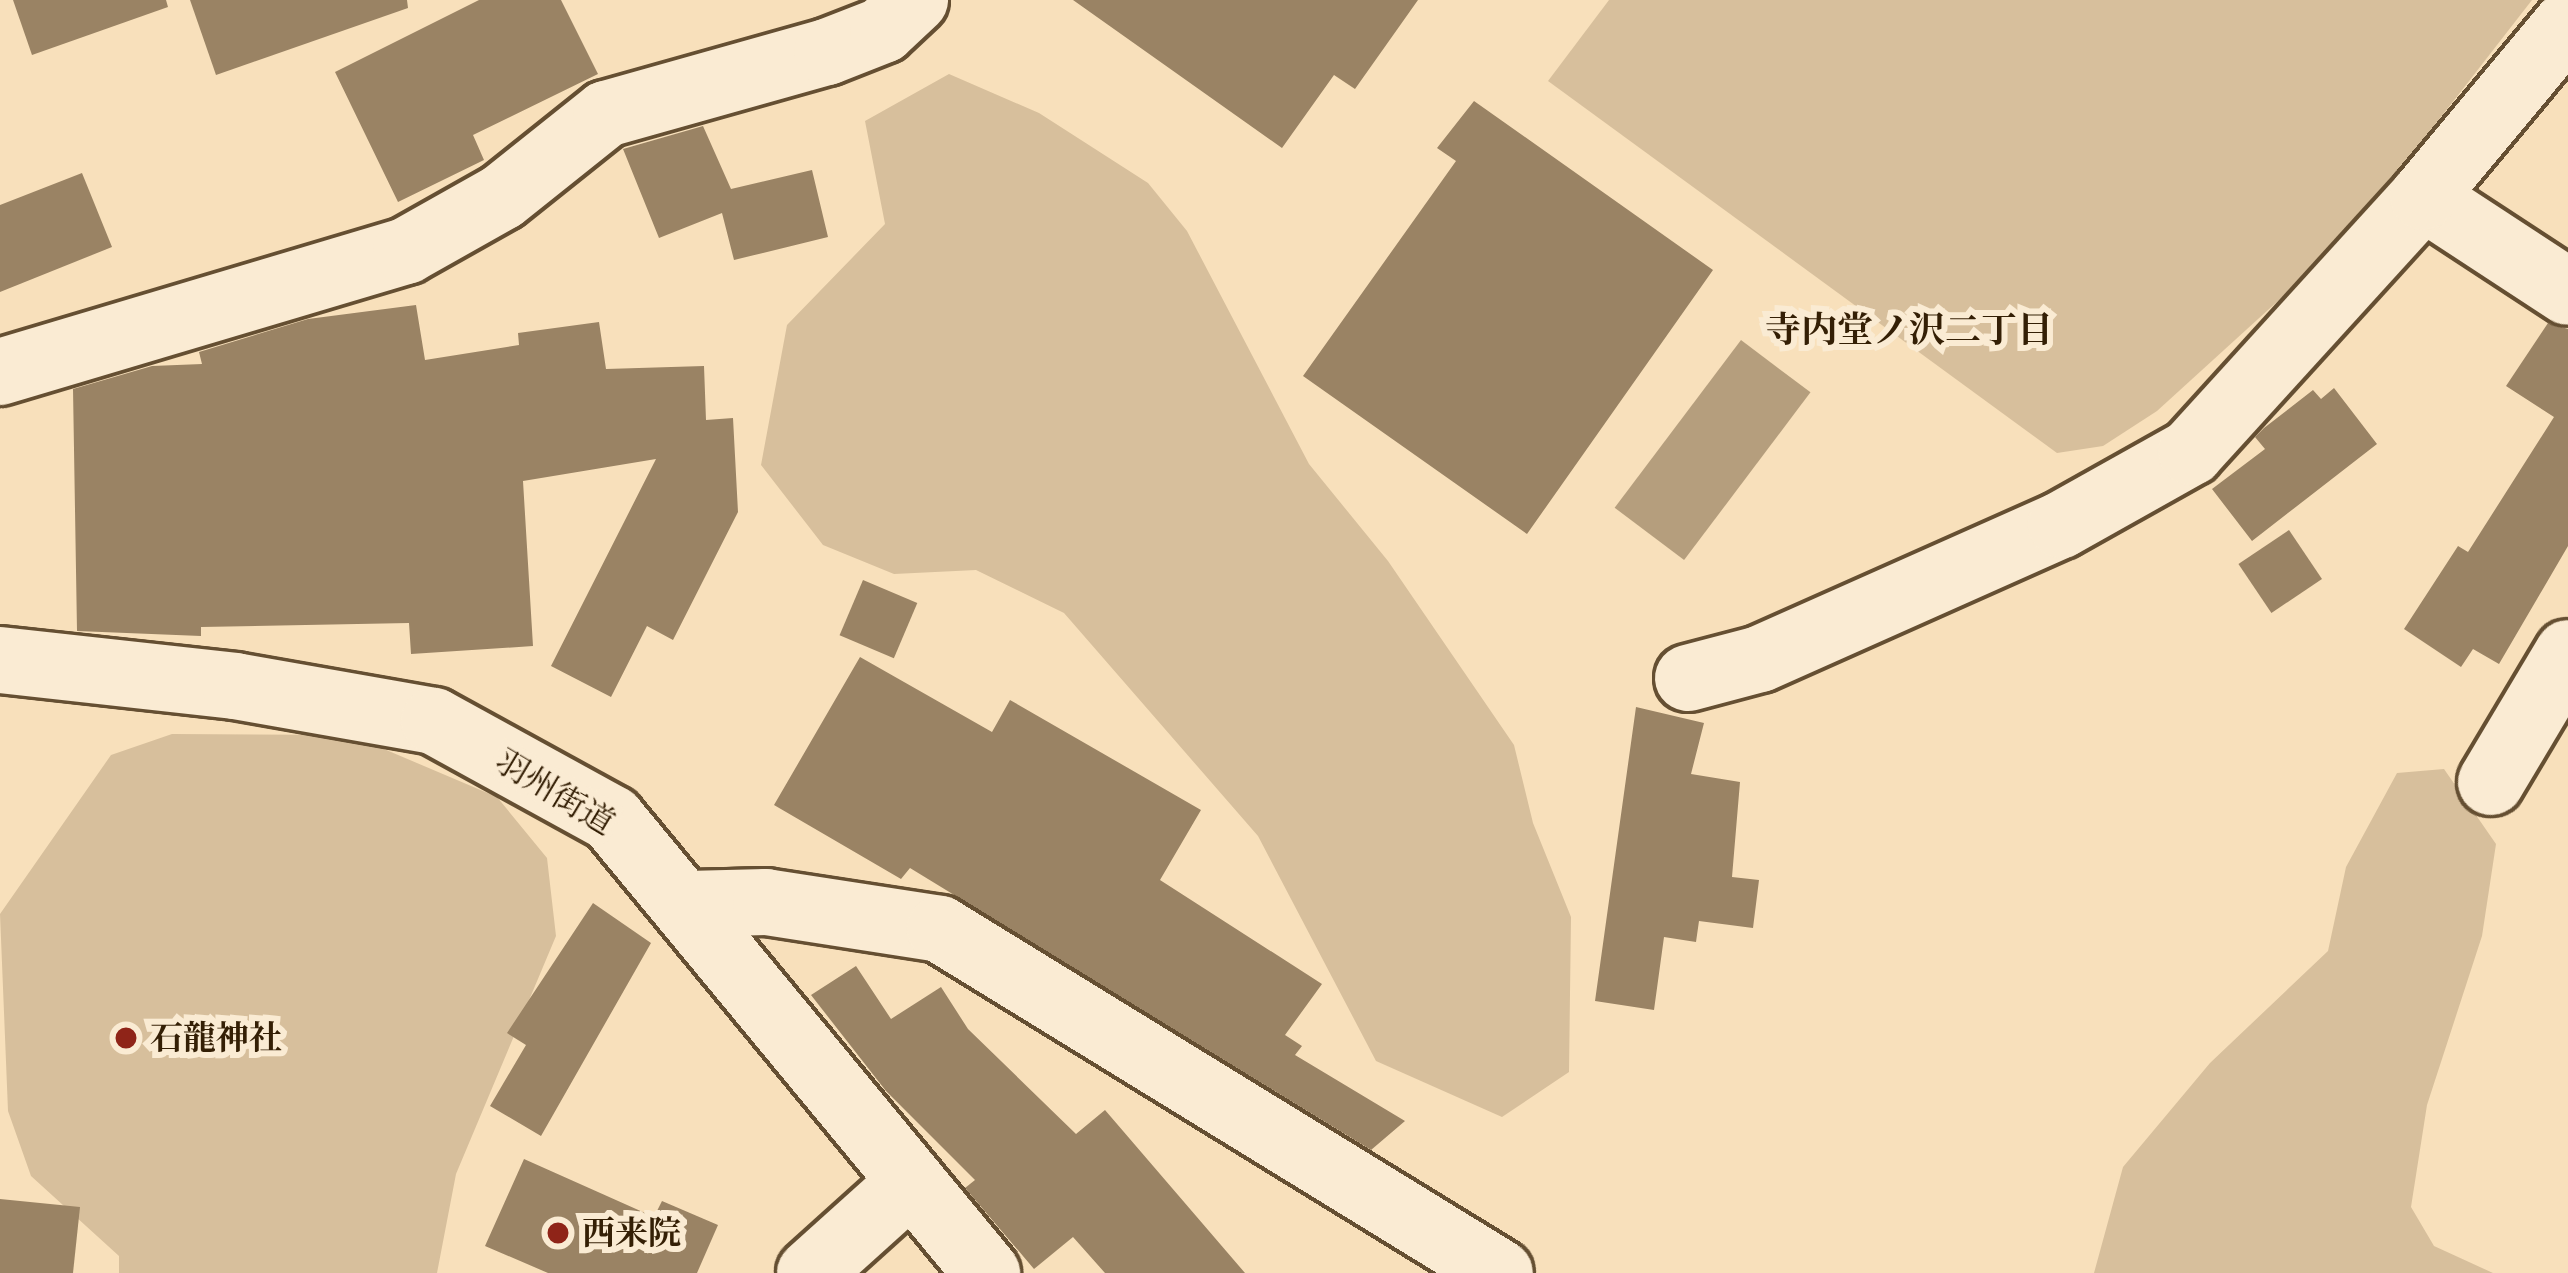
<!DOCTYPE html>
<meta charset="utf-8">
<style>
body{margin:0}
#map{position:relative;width:2568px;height:1273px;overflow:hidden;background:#f8e0bb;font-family:"Libre Caslon Text","Noto Serif JP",serif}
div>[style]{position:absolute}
.green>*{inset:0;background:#d7bf9c}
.water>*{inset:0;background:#b59e7d;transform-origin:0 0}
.building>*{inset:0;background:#9a8364;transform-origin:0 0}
.roads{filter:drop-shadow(3px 0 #654f32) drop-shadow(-3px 0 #654f32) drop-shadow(0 3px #654f32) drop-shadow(0 -3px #654f32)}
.minor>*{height:66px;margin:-33px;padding:0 33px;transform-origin:33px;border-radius:33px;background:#faebd3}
.tertiary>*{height:66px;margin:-33px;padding:0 33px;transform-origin:33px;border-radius:33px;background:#faebd3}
.dots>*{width:33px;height:33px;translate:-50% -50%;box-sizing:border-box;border:6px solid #faebd3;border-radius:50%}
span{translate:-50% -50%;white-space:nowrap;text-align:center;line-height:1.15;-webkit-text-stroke:12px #faebd3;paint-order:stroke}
.street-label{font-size:33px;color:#341f05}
.poi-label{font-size:33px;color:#341f05;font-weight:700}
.left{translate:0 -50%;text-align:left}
.neighbourhood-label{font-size:36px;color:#341f05;font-weight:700}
</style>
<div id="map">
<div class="green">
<div style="clip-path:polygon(1609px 0,2532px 0,2347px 238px,2157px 411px,2103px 446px,2057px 453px,1548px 81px)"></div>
<div style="clip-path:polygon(949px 74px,1039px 113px,1148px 183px,1187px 231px,1309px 464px,1388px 561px,1514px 745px,1533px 823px,1571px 917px,1569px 1072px,1502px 1117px,1376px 1061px,1258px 836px,1064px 613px,976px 570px,894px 574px,823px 545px,761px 465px,787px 325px,885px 224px,865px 121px)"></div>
<div style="clip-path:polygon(172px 734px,351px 735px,497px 797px,547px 858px,556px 936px,456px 1174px,437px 1273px,119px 1273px,119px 1256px,31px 1176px,8px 1111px,0 914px,111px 755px)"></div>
<div style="clip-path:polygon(2444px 769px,2496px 844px,2482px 936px,2427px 1105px,2411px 1207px,2434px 1246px,2493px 1273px,2094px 1273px,2123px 1167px,2210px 1063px,2328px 951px,2346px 867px,2397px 773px)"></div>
</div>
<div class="water">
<div style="left:1741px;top:340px;width:87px;height:210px;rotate:37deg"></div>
</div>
<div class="building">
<div style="clip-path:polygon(13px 0,166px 0,168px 7px,32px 55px)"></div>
<div style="clip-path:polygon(190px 0,407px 0,408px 8px,216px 75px)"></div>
<div style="clip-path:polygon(479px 0,561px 0,598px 74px,473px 135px,484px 160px,398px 202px,335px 72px)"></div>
<div style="clip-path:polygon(1073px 0,1418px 0,1355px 89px,1334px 75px,1282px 148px)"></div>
<div style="clip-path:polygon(1474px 101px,1713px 270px,1527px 534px,1303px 376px,1456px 161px,1437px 148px)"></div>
<div style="clip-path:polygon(703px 126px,731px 189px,812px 170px,828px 237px,734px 260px,722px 213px,659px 238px,623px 149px)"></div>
<div style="clip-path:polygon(82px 173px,112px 247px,0 292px,0 205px)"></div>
<div style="clip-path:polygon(416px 305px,425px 360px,519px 345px,518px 333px,599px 322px,606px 369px,704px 366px,706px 420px,733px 418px,738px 512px,673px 640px,647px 626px,611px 697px,551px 666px,656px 459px,523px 481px,533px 646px,411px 654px,409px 623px,201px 627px,201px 636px,77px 631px,73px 389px,152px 366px,202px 364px,199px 352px,308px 319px)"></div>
<div style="clip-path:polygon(2548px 323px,2568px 329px,2568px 546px,2499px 664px,2473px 649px,2461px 667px,2404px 629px,2458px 546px,2468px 552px,2554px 417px,2506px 386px)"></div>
<div style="clip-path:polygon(2334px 388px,2377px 444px,2252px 541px,2212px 489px,2265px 449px,2255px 437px,2264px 428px,2313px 390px,2321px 399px)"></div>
<div style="left:2289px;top:530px;width:59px;height:61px;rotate:56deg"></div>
<div style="left:863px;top:580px;width:59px;height:60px;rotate:23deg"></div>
<div style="clip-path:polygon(860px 657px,992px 732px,1010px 700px,1201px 810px,1160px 880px,1322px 984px,1285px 1035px,1302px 1046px,1295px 1055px,1405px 1121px,1371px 1150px,910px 868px,901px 879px,774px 805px)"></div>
<div style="clip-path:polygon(1636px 707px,1704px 723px,1691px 774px,1740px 782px,1732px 877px,1759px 880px,1753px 928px,1699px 921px,1696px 942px,1664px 937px,1654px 1010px,1595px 1001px)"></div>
<div style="clip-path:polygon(593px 903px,651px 943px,541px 1136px,490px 1106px,526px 1045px,507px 1033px)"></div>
<div style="clip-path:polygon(856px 966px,891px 1019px,941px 987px,968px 1029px,1076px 1134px,1105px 1110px,1245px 1273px,1105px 1273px,1073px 1237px,1034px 1269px,965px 1188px,975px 1180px,886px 1091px,811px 995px)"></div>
<div style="clip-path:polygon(524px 1159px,654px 1217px,662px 1201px,718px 1225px,697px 1273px,548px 1273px,485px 1246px)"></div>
<div style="clip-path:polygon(0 1199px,80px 1207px,73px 1273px,0 1273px)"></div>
</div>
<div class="roads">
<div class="minor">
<div style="left:2423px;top:197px;width:173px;rotate:33.2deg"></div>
<div style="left:0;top:372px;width:424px;rotate:-16.6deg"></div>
<div style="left:406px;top:251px;width:110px;rotate:-29.4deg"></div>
<div style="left:502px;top:197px;width:133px;rotate:-38.6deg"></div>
<div style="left:606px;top:114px;width:230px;rotate:-15.7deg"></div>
<div style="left:827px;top:52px;width:60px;rotate:-21.4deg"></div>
<div style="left:883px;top:30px;width:44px;rotate:-43.2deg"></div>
<div style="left:1688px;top:678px;width:74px;rotate:-14.8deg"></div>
<div style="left:1760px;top:659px;width:329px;rotate:-24deg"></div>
<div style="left:2061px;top:525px;width:149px;rotate:-29.3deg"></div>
<div style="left:2191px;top:452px;width:345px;rotate:-47.7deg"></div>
<div style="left:2423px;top:197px;width:226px;rotate:-50.2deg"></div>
<div style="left:2491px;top:782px;width:150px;rotate:-59.2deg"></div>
<div style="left:688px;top:904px;width:78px;rotate:-1.5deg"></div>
<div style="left:766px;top:902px;width:176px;rotate:8.8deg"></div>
<div style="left:940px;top:929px;width:657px;rotate:31.56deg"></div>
<div style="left:810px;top:1273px;width:135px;rotate:-42deg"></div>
</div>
<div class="tertiary">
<div style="left:0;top:660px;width:236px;rotate:6.3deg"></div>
<div style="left:235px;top:686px;width:202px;rotate:10deg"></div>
<div style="left:434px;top:721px;width:203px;rotate:28.8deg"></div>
<div style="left:612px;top:819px;width:589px;rotate:50.44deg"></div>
</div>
</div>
<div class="dots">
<div style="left:126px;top:1038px;background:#8f2418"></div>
<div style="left:558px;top:1233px;background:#8f2418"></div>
</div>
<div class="street-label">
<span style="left:555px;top:792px;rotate:31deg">羽州街道</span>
</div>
<div class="poi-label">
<span class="left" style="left:150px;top:1038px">石龍神社</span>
<span class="left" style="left:582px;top:1233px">西来院</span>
</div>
<div class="neighbourhood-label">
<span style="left:1909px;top:330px">寺内堂ノ沢二丁目</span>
</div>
</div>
